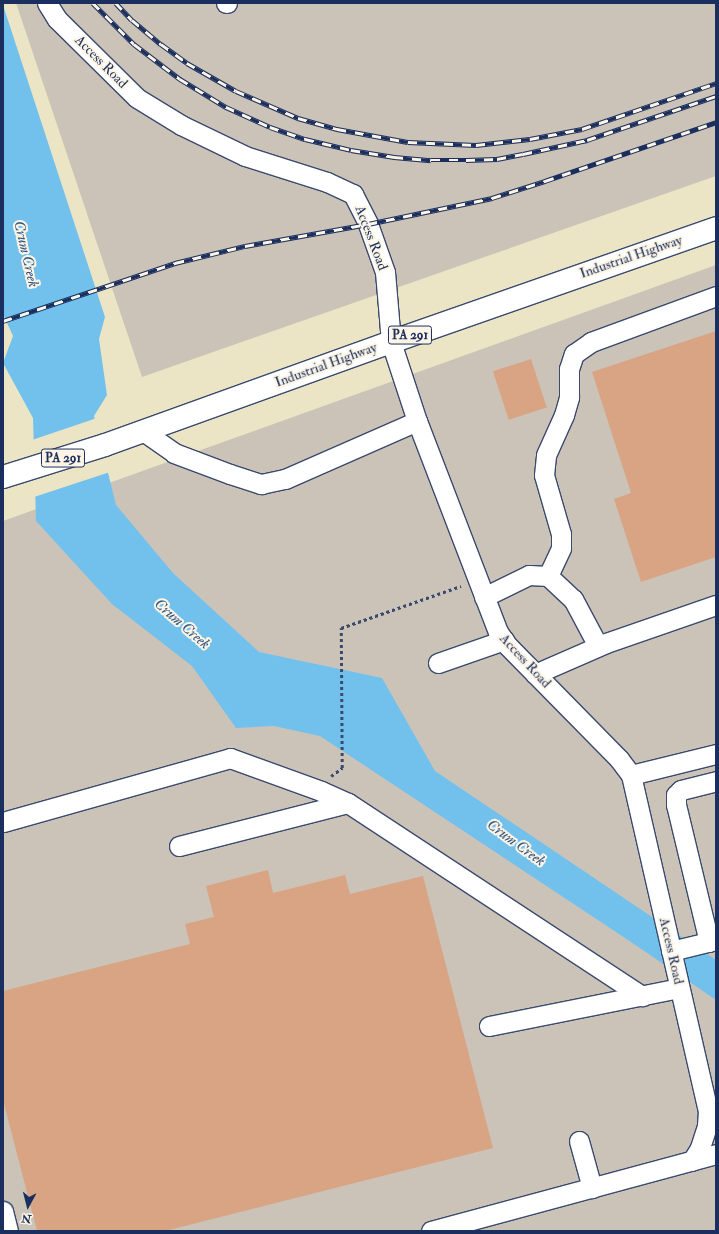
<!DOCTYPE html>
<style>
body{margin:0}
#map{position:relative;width:719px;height:1234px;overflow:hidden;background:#ece5c5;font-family:"IM FELL Double Pica",serif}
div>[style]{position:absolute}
.industrial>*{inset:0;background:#cbc3b8}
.water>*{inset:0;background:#72c1ed}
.pier>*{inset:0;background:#ece5c5}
.building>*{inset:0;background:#d8a483;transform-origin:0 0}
.path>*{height:2.5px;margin-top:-1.25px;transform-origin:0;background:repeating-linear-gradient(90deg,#3a4a6d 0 3px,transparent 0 6px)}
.roads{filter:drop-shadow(1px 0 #3a4a6d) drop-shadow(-1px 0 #3a4a6d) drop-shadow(0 1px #3a4a6d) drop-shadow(0 -1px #3a4a6d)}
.minor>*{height:19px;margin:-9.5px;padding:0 9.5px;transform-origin:9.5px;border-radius:9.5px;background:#fff}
.major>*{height:22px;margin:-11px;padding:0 11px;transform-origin:11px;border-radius:11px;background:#fff}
.rail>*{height:4.5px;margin-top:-2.25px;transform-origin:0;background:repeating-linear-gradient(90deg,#fcf5e5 0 9px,#1b2f5e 0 18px);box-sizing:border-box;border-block:1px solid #1b2f5e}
span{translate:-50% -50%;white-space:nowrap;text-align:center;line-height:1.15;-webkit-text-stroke:4px #fcf5e5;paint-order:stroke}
.shield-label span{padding:1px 3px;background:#fcf5e5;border:1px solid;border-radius:3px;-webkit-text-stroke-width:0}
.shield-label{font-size:13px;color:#1b2f5e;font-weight:700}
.street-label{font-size:14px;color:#1b2f5e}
.water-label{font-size:15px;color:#315482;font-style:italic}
.frame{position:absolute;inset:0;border:4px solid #1b2f5e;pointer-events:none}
.north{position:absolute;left:8px;top:1186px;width:40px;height:40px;-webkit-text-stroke:3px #fcf5e5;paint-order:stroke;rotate:187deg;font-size:11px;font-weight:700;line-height:16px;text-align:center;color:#1b2f5e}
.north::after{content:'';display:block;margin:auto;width:14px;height:18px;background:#1b2f5e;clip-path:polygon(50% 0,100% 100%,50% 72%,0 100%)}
</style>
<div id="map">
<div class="industrial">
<div style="clip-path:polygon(16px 3px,716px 3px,716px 176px,142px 377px)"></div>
<div style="clip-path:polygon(716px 265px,716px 1231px,3px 1231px,3px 521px)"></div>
</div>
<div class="water">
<div style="clip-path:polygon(3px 5px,105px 317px,99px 339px,107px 395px,94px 416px,116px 505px,173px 573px,259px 652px,382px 678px,435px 771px,716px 960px,716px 1000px,628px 940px,320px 736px,274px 726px,236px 728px,192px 666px,112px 604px,36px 521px,33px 418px,3px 363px,13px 336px,3px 314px)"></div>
</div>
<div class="pier">
<div style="clip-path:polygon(97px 418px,110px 472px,34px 497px,32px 440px)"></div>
</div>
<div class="building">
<div style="clip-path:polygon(716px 331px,716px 557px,641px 582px,614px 499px,631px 493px,592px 372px)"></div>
<div style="left:531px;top:359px;width:51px;height:40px;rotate:72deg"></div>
<div style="clip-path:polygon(268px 870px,273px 893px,345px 875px,350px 894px,423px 876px,493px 1148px,165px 1231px,37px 1231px,3px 1100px,3px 991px,190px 944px,185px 924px,214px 917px,206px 886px)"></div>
</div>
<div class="path">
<div style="left:331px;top:776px;width:14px;rotate:-36deg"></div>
<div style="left:342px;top:768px;width:140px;rotate:-90.4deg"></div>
<div style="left:341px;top:628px;width:127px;rotate:-19.3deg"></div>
</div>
<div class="roads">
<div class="minor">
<div style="left:47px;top:3px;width:19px;rotate:58deg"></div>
<div style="left:57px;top:19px;width:112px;rotate:44.6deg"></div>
<div style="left:137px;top:98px;width:52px;rotate:31.5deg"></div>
<div style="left:181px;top:125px;width:71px;rotate:25.8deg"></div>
<div style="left:245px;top:156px;width:86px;rotate:17.6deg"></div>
<div style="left:327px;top:182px;width:29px;rotate:25deg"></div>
<div style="left:353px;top:194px;width:34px;rotate:63deg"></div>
<div style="left:368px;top:224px;width:51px;rotate:70.5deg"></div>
<div style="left:385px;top:272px;width:70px;rotate:85.1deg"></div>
<div style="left:391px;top:342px;width:83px;rotate:71.8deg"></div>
<div style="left:417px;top:421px;width:226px;rotate:69deg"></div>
<div style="left:498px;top:632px;width:16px;rotate:55deg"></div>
<div style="left:507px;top:645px;width:160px;rotate:45.5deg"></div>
<div style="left:619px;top:759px;width:20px;rotate:53deg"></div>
<div style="left:631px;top:775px;width:345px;rotate:77.1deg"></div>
<div style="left:708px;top:1111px;width:15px;rotate:94deg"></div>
<div style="left:707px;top:1126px;width:23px;rotate:108deg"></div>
<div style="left:700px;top:1148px;width:15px;rotate:122deg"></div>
<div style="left:226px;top:3px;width:1px"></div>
<div style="left:143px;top:431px;width:38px;rotate:35deg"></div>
<div style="left:174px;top:453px;width:60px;rotate:20.6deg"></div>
<div style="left:230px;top:474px;width:33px;rotate:18deg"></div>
<div style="left:261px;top:484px;width:25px;rotate:-12deg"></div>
<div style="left:285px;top:479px;width:144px;rotate:-23.7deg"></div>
<div style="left:548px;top:576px;width:31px;rotate:-65deg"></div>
<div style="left:561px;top:548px;width:14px;rotate:-90deg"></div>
<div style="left:561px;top:534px;width:61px;rotate:-106.1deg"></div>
<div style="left:544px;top:475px;width:20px;rotate:-84deg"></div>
<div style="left:546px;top:455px;width:44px;rotate:-65.8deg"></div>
<div style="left:564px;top:415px;width:19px;rotate:-74deg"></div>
<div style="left:569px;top:397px;width:28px;rotate:-90deg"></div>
<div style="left:569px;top:369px;width:16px;rotate:-72deg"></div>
<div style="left:574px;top:354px;width:21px;rotate:-35deg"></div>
<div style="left:591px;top:342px;width:133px;rotate:-20.2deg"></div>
<div style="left:484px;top:597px;width:50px;rotate:-26.1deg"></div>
<div style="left:529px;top:575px;width:19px;rotate:3deg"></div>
<div style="left:548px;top:576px;width:34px;rotate:43deg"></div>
<div style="left:573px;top:599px;width:53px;rotate:62deg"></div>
<div style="left:438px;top:663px;width:70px;rotate:-19.2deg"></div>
<div style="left:535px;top:674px;width:77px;rotate:-23.6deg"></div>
<div style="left:606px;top:643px;width:116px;rotate:-19.1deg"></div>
<div style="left:631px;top:775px;width:88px;rotate:-13.9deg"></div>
<div style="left:3px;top:822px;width:236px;rotate:-15.7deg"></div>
<div style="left:230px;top:758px;width:97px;rotate:19.9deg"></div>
<div style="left:321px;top:791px;width:30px;rotate:24deg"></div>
<div style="left:179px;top:846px;width:174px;rotate:-14.3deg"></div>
<div style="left:348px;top:803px;width:352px;rotate:33.3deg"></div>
<div style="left:709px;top:942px;width:141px;rotate:-103.5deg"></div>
<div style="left:676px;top:805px;width:10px;rotate:-90deg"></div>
<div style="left:676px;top:795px;width:7px;rotate:-45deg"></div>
<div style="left:681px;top:790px;width:36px;rotate:-14deg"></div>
<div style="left:671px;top:951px;width:46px;rotate:-13.7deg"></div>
<div style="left:489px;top:1026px;width:194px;rotate:-11.3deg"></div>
<div style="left:579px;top:1141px;width:49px;rotate:74.5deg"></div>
<div style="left:3px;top:1211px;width:21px;rotate:76deg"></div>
<div style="left:431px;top:1231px;width:295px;rotate:-15.1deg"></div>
</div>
<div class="major">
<div style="left:3px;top:477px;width:107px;rotate:-17.4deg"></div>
<div style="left:105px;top:445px;width:304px;rotate:-19.8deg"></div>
<div style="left:391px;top:342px;width:344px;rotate:-19.3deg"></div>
</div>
</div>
<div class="rail">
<div style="left:93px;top:3px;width:58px;rotate:45deg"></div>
<div style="left:134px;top:44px;width:58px;rotate:37.3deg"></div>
<div style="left:180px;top:79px;width:54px;rotate:31.3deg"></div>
<div style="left:226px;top:107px;width:48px;rotate:24.4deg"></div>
<div style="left:270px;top:127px;width:37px;rotate:19deg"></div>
<div style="left:305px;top:139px;width:47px;rotate:13.4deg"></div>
<div style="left:351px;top:150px;width:44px;rotate:9.2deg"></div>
<div style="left:394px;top:157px;width:37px;rotate:5deg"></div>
<div style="left:431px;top:160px;width:35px"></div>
<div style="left:466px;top:160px;width:31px;rotate:-2deg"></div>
<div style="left:497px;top:159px;width:26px;rotate:-11deg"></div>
<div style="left:523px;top:154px;width:66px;rotate:-12.3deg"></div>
<div style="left:587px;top:140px;width:136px;rotate:-18.8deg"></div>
<div style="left:116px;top:3px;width:23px;rotate:47deg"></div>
<div style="left:132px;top:20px;width:38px;rotate:40deg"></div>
<div style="left:161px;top:44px;width:32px;rotate:36deg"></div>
<div style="left:187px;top:63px;width:56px;rotate:29.7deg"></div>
<div style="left:236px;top:91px;width:68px;rotate:23.5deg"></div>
<div style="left:298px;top:118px;width:41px;rotate:15.8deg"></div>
<div style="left:337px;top:129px;width:72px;rotate:10.4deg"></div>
<div style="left:408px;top:142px;width:68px;rotate:2.5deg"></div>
<div style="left:476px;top:145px;width:54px;rotate:-6.3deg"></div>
<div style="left:530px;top:139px;width:53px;rotate:-10.9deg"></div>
<div style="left:582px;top:129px;width:142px;rotate:-18.9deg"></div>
<div style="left:3px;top:321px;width:182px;rotate:-18.6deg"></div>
<div style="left:175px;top:263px;width:72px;rotate:-13.7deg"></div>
<div style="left:245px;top:246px;width:125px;rotate:-10.1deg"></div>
<div style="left:368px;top:224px;width:127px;rotate:-11.8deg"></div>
<div style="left:492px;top:198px;width:56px;rotate:-17.8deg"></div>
<div style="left:545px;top:181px;width:181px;rotate:-19deg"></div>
</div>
<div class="shield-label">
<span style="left:410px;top:335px">PA 291</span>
<span style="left:63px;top:458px">PA 291</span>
</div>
<div class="street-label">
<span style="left:101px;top:62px;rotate:45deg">Access Road</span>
<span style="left:371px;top:238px;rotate:69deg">Access Road</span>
<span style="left:631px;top:257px;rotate:-19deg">Industrial Highway</span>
<span style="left:326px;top:365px;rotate:-20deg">Industrial Highway</span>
<span style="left:525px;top:661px;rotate:47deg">Access Road</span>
<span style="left:671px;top:951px;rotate:77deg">Access Road</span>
</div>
<div class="water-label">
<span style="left:26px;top:254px;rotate:77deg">Crum Creek</span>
<span style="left:182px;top:624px;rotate:41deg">Crum Creek</span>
<span style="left:516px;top:843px;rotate:36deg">Crum Creek</span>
</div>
<div class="frame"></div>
<div class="north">N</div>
</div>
